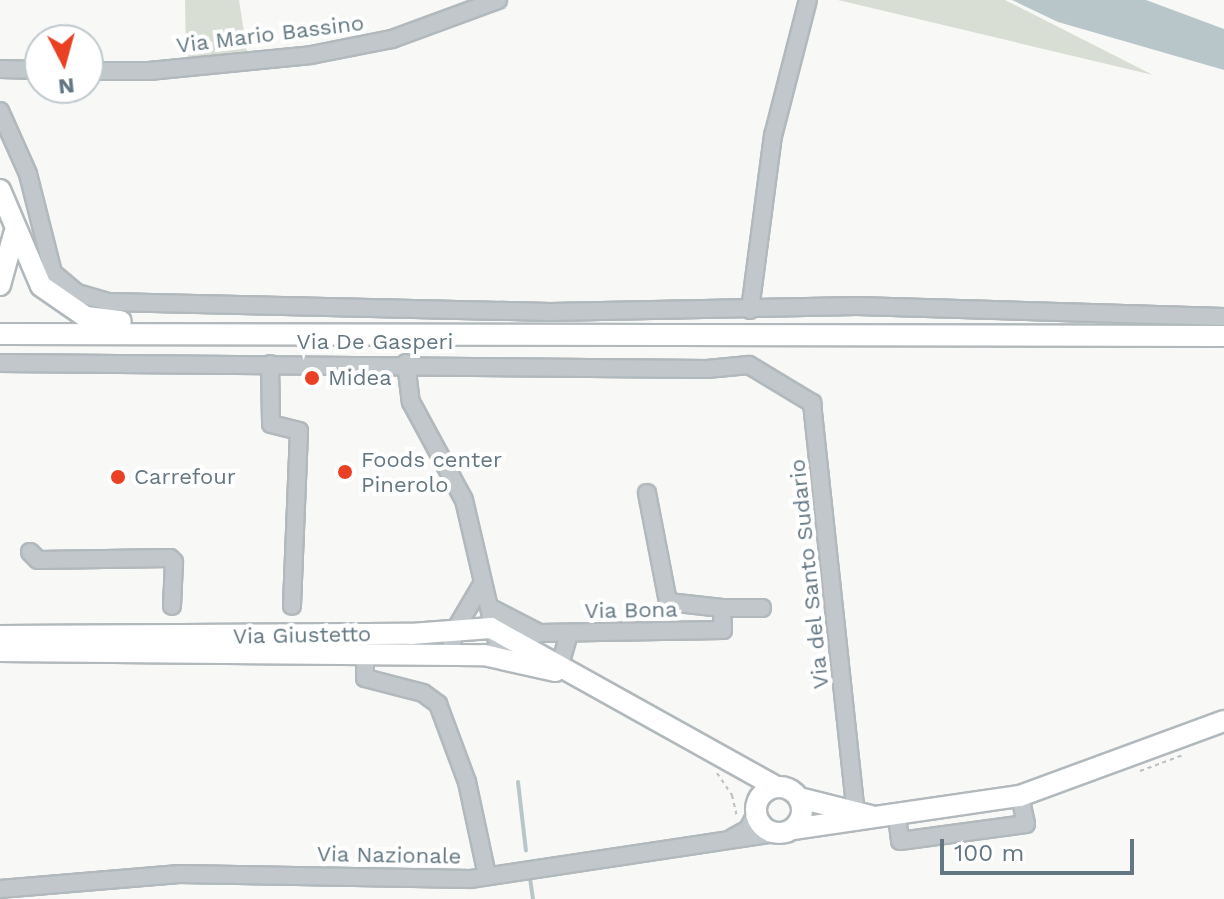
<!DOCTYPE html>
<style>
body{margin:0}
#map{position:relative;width:1224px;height:899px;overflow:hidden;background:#f8f8f6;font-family:"Work Sans",sans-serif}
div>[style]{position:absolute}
.green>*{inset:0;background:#d9ded5}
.water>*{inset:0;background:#b8c6ca}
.stream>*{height:4px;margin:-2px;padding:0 2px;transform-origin:2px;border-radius:2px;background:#b8c6ca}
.path>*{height:2px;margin-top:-1px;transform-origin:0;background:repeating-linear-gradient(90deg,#bbbfc1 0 4px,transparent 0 8px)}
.roads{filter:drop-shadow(2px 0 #b2b9bc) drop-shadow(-2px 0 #b2b9bc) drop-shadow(0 2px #b2b9bc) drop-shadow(0 -2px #b2b9bc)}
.minor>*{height:16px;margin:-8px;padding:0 8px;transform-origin:8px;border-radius:8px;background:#c1c7ca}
.major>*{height:20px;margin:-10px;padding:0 10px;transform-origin:10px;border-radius:10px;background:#fff}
.major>.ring{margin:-10px;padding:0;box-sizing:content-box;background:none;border:20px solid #fff;border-radius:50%}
.dots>*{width:22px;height:22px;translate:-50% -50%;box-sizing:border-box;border:4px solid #fff;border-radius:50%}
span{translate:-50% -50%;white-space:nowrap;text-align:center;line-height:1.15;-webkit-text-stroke:8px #fff;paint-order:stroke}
.street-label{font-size:22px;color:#627782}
.poi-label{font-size:22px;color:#627782}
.left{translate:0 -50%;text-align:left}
.north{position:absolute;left:24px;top:24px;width:80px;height:80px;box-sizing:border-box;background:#fff;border:2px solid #c0c9cd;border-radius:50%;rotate:174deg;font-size:22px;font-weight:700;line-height:32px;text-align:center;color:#627782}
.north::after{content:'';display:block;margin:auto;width:28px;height:36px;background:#ea4024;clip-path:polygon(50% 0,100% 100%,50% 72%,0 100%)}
.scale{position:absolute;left:940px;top:839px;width:194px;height:36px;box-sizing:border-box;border:4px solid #627782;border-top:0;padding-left:10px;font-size:24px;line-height:28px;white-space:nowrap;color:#627782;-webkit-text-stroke:6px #fff;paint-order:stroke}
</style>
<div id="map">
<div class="green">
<div style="clip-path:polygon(185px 0,239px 0,247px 51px,186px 59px)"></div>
<div style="clip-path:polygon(838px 0,1005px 0,1153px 75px)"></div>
</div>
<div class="water">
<div style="clip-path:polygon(1012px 0,1146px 0,1224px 29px,1224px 70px,1058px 22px)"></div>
</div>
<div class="stream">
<div style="left:518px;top:782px;width:69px;rotate:83.4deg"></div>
<div style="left:530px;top:878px;width:21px;rotate:82deg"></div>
</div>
<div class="path">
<div style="left:1140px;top:771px;width:46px;rotate:-20.4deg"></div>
<div style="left:717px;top:773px;width:27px;rotate:56deg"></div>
<div style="left:732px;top:795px;width:23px;rotate:77deg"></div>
</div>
<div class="roads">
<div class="minor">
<div style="left:0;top:69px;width:40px;rotate:1.4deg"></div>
<div style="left:88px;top:71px;width:61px"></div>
<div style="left:149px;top:71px;width:163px;rotate:-5.6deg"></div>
<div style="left:311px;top:55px;width:83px;rotate:-11.2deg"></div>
<div style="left:392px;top:39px;width:113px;rotate:-20.2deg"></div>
<div style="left:0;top:111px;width:69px;rotate:66deg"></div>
<div style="left:28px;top:174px;width:102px;rotate:75.8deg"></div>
<div style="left:53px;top:273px;width:31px;rotate:40deg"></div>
<div style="left:77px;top:293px;width:33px;rotate:16deg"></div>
<div style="left:109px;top:302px;width:441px;rotate:1.3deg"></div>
<div style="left:550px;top:312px;width:307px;rotate:-1.1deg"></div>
<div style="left:857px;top:306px;width:367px;rotate:1.7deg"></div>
<div style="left:750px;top:310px;width:176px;rotate:-82.5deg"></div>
<div style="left:773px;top:136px;width:140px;rotate:-75.6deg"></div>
<div style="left:0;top:363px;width:707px;rotate:0.49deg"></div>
<div style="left:707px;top:369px;width:42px;rotate:-5.4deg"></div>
<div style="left:749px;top:365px;width:74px;rotate:31.1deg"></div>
<div style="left:812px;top:403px;width:412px;rotate:83.9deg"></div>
<div style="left:406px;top:363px;width:39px;rotate:83deg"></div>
<div style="left:411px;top:402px;width:111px;rotate:61.6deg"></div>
<div style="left:464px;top:500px;width:142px;rotate:76.9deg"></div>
<div style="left:270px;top:364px;width:60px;rotate:89deg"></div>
<div style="left:271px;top:424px;width:29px;rotate:14deg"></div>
<div style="left:299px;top:431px;width:175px;rotate:92.3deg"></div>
<div style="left:30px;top:552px;width:11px;rotate:45deg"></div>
<div style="left:38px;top:560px;width:132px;rotate:-0.9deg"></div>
<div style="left:170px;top:558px;width:6px;rotate:45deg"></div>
<div style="left:174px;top:562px;width:44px;rotate:92.6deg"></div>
<div style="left:491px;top:608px;width:54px;rotate:27.5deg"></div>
<div style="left:722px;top:608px;width:40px"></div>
<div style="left:365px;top:654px;width:24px;rotate:90deg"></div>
<div style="left:365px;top:678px;width:60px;rotate:14.5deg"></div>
<div style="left:423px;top:693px;width:19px;rotate:36deg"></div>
<div style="left:438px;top:704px;width:83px;rotate:69.6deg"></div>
<div style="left:467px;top:782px;width:95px;rotate:77.9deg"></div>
<div style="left:450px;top:654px;width:25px;rotate:-78deg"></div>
<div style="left:455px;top:630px;width:51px;rotate:-59.4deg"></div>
<div style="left:484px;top:655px;width:59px;rotate:-21.8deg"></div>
<div style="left:539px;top:633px;width:184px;rotate:-0.9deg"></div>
<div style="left:723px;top:630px;width:22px;rotate:-93deg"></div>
<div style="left:722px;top:608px;width:54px;rotate:-173.7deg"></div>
<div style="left:668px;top:602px;width:111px;rotate:-100.9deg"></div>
<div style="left:560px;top:665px;width:33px;rotate:-74deg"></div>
<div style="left:897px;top:816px;width:25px;rotate:83deg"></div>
<div style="left:900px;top:841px;width:127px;rotate:-7.7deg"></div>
<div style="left:1026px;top:824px;width:29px;rotate:-102deg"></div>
<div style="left:732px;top:838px;width:18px;rotate:-29deg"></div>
<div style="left:748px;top:829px;width:17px;rotate:-62deg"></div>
<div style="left:0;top:889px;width:180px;rotate:-4.8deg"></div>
<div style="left:179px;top:874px;width:292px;rotate:1deg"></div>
<div style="left:471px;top:879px;width:306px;rotate:-8.6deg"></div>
</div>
<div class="major">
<div style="left:0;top:190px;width:104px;rotate:66.9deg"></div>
<div style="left:41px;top:286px;width:55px;rotate:34.6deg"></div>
<div style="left:86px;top:317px;width:35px;rotate:7deg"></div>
<div style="left:0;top:285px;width:53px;rotate:-74.6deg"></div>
<div style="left:0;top:334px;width:1224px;rotate:0.09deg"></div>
<div style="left:0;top:636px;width:411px;rotate:-0.3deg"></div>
<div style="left:411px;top:634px;width:80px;rotate:-4.3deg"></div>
<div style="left:491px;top:628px;width:327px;rotate:29.1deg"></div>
<div style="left:0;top:651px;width:484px;rotate:0.5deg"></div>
<div style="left:484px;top:655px;width:73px;rotate:12.7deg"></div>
<div class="ring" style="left:756px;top:787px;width:26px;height:26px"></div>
<div style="left:799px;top:798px;width:74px;rotate:14deg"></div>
<div style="left:793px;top:829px;width:229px;rotate:-8.3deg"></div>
<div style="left:1020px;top:796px;width:217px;rotate:-20.2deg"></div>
</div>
</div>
<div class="dots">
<div style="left:312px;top:378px;background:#ea4024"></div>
<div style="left:345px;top:472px;background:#ea4024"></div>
<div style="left:118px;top:477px;background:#ea4024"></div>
</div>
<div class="street-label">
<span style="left:270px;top:34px;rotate:-7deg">Via Mario Bassino</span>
<span style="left:375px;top:342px">Via De Gasperi</span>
<span style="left:809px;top:574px;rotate:-96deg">Via del Santo Sudario</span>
<span style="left:631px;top:610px;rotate:-1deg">Via Bona</span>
<span style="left:302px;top:635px;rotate:-1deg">Via Giustetto</span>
<span style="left:389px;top:855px;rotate:1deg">Via Nazionale</span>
</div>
<div class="poi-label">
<span class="left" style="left:328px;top:378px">Midea</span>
<span class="left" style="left:361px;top:472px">Foods center<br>Pinerolo</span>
<span class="left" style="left:134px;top:477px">Carrefour</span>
</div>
<div class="north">N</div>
<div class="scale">100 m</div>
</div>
